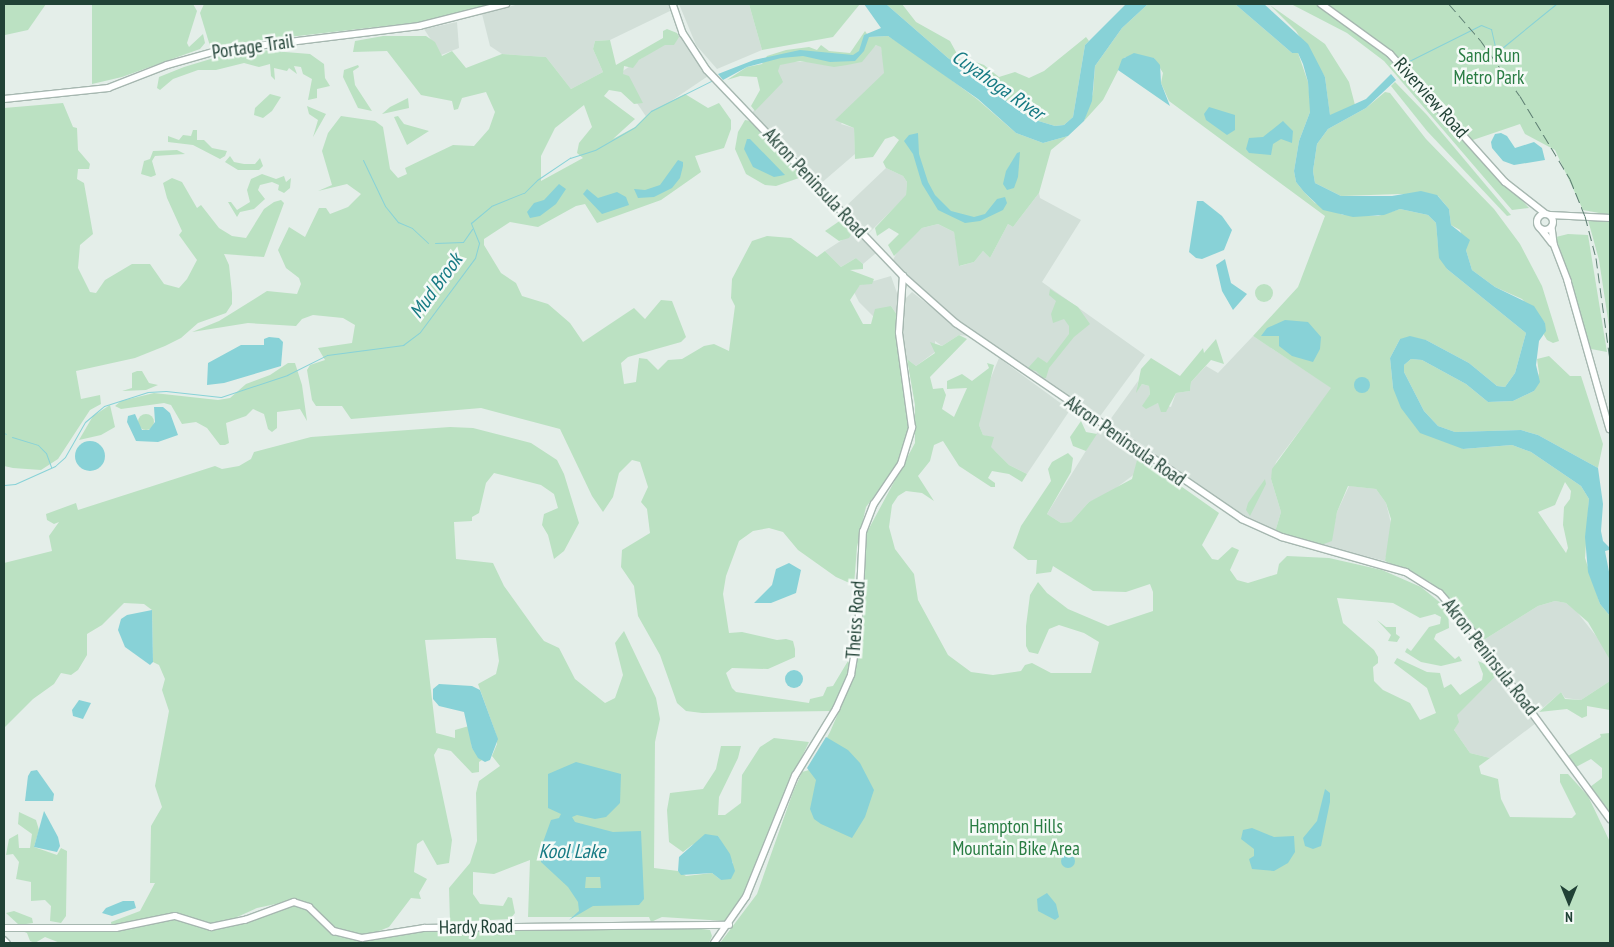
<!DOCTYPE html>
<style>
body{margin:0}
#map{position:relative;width:1614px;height:947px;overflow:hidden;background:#e4eee9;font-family:"PT Sans Narrow",sans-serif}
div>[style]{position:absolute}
.built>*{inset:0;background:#d2dfd8;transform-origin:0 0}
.green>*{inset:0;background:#bbe1c2}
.round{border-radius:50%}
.water>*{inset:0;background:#88d2d7}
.stream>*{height:1px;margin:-0.5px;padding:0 0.5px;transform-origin:0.5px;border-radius:0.5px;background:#88d2d7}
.roads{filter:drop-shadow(1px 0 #a6b7b0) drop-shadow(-1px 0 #a6b7b0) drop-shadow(0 1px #a6b7b0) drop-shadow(0 -1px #a6b7b0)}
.tertiary>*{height:5.5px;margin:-2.75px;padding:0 2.75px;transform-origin:2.75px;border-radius:2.75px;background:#fff}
.secondary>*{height:6px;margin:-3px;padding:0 3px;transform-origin:3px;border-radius:3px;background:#fff}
.secondary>.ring{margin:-3px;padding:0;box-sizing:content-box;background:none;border:6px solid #fff;border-radius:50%}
.rail>*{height:1px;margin-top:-0.5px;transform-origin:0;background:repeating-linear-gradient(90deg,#5c7d71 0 10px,transparent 0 15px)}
span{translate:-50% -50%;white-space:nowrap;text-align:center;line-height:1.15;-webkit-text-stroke:5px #f5faf7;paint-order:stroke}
.street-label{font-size:19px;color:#214236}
.park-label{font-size:19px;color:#287c42}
.water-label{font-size:20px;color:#167a83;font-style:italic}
.frame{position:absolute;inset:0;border:5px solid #214236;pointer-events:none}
.north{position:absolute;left:1544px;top:877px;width:50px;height:50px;-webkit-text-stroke:4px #f5faf7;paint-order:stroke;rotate:180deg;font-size:14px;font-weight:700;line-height:20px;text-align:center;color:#214236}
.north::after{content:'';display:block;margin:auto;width:18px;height:22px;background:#214236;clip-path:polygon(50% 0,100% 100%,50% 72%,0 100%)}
</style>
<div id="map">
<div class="built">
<div style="clip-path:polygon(519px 4px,668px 4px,670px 11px,610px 40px,595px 41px,593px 49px,603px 72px,571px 89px,546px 57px,502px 54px,490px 46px,482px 14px)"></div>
<div style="clip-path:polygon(679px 4px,749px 4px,762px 50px,717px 69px,696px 45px)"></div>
<div style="clip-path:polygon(457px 22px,459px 48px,441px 55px,424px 29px)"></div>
<div style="left:679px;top:33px;width:52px;height:74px;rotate:56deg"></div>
<div style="clip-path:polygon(880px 42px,886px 74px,841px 124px,854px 128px,855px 154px,819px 185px,798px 158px,752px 113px,763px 98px,777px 62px,858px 61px)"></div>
<div style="clip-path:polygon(886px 168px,903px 176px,907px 182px,906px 196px,867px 235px,843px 209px)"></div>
<div style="clip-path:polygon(1039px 193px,1040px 198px,1081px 220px,1042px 282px,1145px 355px,1098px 419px,937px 306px,893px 260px,898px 250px,922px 228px,938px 224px,954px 232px,960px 266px,974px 262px,983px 251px,990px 258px,1008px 224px,1013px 227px)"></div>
<div style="clip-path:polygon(856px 231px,876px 253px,863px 264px,856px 258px,841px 267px,825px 251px)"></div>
<div style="clip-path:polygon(891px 276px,898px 296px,897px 315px,891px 306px,874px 317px,859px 302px,854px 292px,860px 285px)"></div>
<div style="clip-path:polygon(912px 292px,968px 336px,959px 335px,942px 346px,935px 341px,935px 352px,916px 366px,907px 359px,902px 345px,902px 312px,905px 299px)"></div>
<div style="clip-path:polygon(1253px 336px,1332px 388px,1276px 462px,1271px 479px,1281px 512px,1275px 532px,1240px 515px,1107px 424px,1138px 381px,1137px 391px,1142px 384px,1149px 386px,1150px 394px,1143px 406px,1146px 408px,1158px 403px,1171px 407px,1176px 393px,1190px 391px,1191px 382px,1206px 366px,1218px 373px)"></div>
<div style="clip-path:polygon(999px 358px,1070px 410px,1027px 474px,1009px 465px,996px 452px,990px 447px,990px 437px,983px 435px,979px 425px,985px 392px)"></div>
<div style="clip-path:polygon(1100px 428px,1141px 458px,1137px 460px,1136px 473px,1108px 494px,1089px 502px,1071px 522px,1061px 523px,1047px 514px)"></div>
<div style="clip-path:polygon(1349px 486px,1376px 489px,1386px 503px,1392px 527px,1385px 561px,1321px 545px,1332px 535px,1337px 512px)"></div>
<div style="clip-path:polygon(1555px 601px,1566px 603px,1577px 612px,1604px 646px,1610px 660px,1610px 681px,1581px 700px,1565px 698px,1561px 692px,1537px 713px,1482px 641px,1538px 606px)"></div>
<div style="clip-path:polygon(1494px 668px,1536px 723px,1490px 758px,1470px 753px,1454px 730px,1458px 722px,1456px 715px,1492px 680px,1496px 676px)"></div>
</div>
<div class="green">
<div style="clip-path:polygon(4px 4px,46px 4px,28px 30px,5px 35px)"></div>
<div style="clip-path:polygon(92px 4px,193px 4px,197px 11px,187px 43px,189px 47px,203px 34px,205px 43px,200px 49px,122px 77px,92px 84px)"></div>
<div style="clip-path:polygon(204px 4px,491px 4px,429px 21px,210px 46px,200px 13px)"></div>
<div style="clip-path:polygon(749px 4px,860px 4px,833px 37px,762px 50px)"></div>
<div style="clip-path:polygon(886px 4px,902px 4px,916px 22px,950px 41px,962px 63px,970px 60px,984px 65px,999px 77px,1015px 72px,1029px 78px,1044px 71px,1086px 37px,1089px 41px,1085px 45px,1073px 117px,1064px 125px,1055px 126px,1032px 119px,948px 58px)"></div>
<div style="clip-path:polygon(evenodd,1148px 4px,1235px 4px,1292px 53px,1298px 53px,1308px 82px,1310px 102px,1310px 112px,1299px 141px,1294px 171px,1296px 182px,1304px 192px,1315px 203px,1343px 215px,1378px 216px,1400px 209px,1428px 215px,1436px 223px,1438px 245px,1447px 269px,1526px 333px,1515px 373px,1505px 387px,1497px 386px,1469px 363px,1426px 340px,1400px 339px,1390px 358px,1393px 388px,1463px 449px,1512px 445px,1531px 452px,1581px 486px,1589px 499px,1585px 558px,1600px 604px,1610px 616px,1610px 660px,1588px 622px,1566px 603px,1555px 601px,1538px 606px,1482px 641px,1456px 607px,1430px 582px,1385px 561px,1391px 519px,1386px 503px,1376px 489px,1348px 486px,1337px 512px,1332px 541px,1321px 545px,1275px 532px,1281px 512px,1271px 479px,1272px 469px,1331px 388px,1253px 336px,1298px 287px,1325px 216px,1169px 101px,1161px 83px,1163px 73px,1154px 58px,1125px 57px,1103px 100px,1084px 121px,1093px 93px,1095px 66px,1122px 28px,1148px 4px,1565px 482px,1571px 491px,1570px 499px,1564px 507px,1563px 525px,1568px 548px,1566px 553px,1538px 512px,1555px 505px,1565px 482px)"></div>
<div style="clip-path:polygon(1291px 4px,1317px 4px,1387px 54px,1529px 208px,1512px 210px,1384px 61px,1347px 33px)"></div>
<div style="clip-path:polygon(1321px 4px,1610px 4px,1610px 215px,1583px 210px,1555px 150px,1525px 134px,1520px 124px,1470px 141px,1402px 65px)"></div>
<div style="clip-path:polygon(1270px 5px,1325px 44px,1349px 82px,1355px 105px,1330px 116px,1325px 77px,1296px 31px)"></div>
<div style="clip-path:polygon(evenodd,667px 29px,677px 33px,679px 37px,674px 45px,665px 45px,639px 60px,633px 68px,624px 66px,623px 74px,629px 76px,643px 103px,634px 104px,621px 92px,609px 90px,604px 96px,635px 119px,613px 139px,635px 127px,651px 111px,685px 94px,708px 108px,719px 103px,731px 120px,731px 129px,724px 148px,695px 156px,701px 172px,661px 200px,597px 223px,585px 204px,576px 206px,538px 227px,510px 222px,484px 239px,484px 245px,501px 273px,516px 283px,522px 296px,548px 304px,570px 323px,583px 342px,634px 308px,645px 319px,661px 300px,672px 301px,686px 337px,681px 342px,628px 357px,621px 363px,624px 384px,636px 382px,639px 358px,647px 359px,658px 370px,668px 360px,682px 359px,704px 346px,714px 344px,729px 351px,735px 306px,731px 298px,732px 279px,752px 241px,767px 236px,791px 238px,817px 257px,825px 251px,841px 267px,856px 258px,863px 264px,863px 269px,850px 270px,874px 279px,872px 284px,860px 285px,850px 300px,863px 324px,871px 324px,875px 309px,891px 306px,897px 315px,898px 352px,911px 426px,901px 461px,866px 507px,857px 547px,854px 585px,836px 577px,798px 550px,783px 532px,769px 528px,753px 531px,739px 541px,726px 576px,723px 594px,729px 633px,742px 632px,777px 640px,786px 639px,793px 641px,795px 649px,795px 657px,768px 669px,732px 668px,726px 673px,732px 688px,736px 692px,809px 703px,810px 699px,823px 696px,827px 687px,833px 686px,848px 661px,851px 667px,839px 700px,831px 711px,702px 713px,686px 711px,677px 703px,660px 655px,638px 616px,634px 586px,621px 567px,622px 550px,650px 533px,647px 509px,641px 502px,648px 487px,640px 462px,632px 460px,619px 473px,613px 497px,603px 512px,592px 496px,560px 429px,481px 408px,351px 419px,342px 406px,316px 406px,312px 400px,307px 370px,310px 365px,325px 360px,318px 348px,352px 343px,355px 325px,343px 318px,313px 315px,302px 319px,296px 326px,248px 323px,192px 332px,219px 321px,267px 291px,297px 294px,301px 284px,299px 278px,286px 268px,278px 250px,289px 227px,305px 237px,319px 208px,326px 208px,330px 214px,348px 207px,361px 194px,347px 184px,318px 191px,332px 185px,322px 151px,328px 133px,341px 116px,375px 121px,383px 127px,390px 169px,398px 178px,407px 174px,405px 168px,453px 145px,474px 146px,489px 129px,495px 112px,486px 92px,462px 98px,458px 109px,454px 110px,452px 101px,421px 95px,387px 51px,353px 52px,355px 41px,383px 36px,426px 36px,435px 42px,442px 56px,452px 51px,466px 68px,502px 54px,546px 57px,571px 89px,603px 72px,593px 49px,595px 41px,610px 40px,616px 65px,663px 38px,663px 31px,667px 29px,584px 105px,592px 127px,579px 143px,577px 153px,583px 158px,541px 181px,541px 156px,555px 128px,584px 105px)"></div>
<div style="clip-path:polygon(865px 31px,869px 37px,888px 36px,915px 53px,977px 99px,1016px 133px,1043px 143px,1068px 136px,1051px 150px,1039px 193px,1013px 227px,1008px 224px,990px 258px,983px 251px,974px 262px,959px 266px,954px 232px,938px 224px,922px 228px,894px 256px,888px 245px,899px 234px,889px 228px,877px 236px,875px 228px,906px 195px,907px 182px,903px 176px,886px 168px,883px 162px,899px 140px,894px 136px,885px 139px,873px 157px,855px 159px,854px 128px,835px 120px,884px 73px,881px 47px,876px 45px,862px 62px,847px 65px,834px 67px,800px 61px,780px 65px,778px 71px,783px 82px,755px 111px,751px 106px,760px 90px,757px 77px,740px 76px,727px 80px,747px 67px,762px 64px,767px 56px,786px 50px,809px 47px,817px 50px,821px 45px,829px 51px,850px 53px)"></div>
<div style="clip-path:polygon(260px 50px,310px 54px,324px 64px,325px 78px,330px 86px,317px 89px,317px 98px,308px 100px,312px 79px,303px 74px,301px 67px,294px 66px,297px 74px,289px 68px,287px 71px,274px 68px,275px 80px,271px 76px,270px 64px,259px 67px,244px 63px,216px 70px,198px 70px,173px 79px,160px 90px,157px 88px,159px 77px,184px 67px,224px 55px)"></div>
<div style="clip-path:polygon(358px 65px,359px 67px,353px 71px,355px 85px,372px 111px,358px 108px,343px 77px,344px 70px)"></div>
<div style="clip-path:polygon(1395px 82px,1427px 115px,1511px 215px,1507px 216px,1427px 131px,1391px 86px)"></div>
<div style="clip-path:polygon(1385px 92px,1390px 93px,1426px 139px,1494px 209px,1520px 244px,1542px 286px,1559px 341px,1553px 343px,1547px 340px,1544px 335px,1545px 323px,1522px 299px,1495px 287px,1472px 270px,1460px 230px,1451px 225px,1449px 209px,1438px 196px,1400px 194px,1341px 196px,1315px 183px,1313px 171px,1317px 144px,1328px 129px,1366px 108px)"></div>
<div style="clip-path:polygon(270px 94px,281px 97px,272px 111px,263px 118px,254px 115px,255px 108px)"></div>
<div style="clip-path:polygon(408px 98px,409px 108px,382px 114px,390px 107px)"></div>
<div style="clip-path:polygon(63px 103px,73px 127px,77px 128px,78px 150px,90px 164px,89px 169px,78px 169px,77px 179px,84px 183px,93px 234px,80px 245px,78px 268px,90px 292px,96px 293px,105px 280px,132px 264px,150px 264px,164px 284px,179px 288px,187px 279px,197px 260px,179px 235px,182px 231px,167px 198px,163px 183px,172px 178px,182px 182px,197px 208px,201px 205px,219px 228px,232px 236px,246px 238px,264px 209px,274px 202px,281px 200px,284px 203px,264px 257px,224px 254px,229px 265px,232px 293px,232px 304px,226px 313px,198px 323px,181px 338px,165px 346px,135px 358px,76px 371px,81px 399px,100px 395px,101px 404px,90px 410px,58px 459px,41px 470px,13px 468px,4px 466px,4px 108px)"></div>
<div style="clip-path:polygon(307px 106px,326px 114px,313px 137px,318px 120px,309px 114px)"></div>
<div style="clip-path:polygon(398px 116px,404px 124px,429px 131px,407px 145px,394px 117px)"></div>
<div style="clip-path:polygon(745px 120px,751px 121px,777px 147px,798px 171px,799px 178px,776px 186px,765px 185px,746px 174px,735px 149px,738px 132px)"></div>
<div style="clip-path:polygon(193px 130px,197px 130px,197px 140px,204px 140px,212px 148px,227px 151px,225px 156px,220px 159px,193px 145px,168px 142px,168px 136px,179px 140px,183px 135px,191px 136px)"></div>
<div style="clip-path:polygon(177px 150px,185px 154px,155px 156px,152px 161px,156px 175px,151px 177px,141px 174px,144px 161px,150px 159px,153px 151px)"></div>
<div style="clip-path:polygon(230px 156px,234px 162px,244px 164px,255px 164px,260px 158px,263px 166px,259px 170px,238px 170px,225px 162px)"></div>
<div style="clip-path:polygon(262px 174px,276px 179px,284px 176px,286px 182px,291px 178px,290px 188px,284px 193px,278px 190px,279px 185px,272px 182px,260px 185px,258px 190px,265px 199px,254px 209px,240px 212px,237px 217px,228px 202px,231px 202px,237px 210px,250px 202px,247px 190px,251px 179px)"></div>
<div style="clip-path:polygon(841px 220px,853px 231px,849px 238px,839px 241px,825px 231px)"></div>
<div style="clip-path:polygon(1588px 220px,1610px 221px,1610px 333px,1599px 260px)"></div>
<div style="clip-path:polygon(1568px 234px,1588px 235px,1607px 352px,1591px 349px,1556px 237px)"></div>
<div class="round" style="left:1255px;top:284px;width:18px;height:18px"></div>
<div style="clip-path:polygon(1050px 289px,1078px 307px,1090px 324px,1074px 337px,1049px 368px,1046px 378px,1043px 378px,1036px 371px,1027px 369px,1038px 357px,1047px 363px,1069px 334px,1069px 326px,1064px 319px,1053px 323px,1051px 314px,1056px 301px,1049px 295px)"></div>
<div style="clip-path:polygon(959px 335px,967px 339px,930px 377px,933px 389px,943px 388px,946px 395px,942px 409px,954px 417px,967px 388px,947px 389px,947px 381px,962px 374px,972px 381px,989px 368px,987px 363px,994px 365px,979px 425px,983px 435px,994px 437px,991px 447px,1009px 465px,1027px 474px,1022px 482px,1009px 474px,992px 471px,988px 478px,995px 483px,995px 487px,991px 487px,959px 466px,943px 441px,934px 445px,930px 461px,918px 476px,934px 501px,922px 493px,906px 491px,898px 496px,892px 505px,889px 527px,895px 549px,914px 574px,918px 600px,948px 655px,971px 672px,993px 675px,1021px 671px,1025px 665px,1032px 663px,1051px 673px,1091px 673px,1099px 642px,1084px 633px,1059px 625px,1049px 629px,1038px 654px,1029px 652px,1026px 646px,1026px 626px,1030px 595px,1038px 582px,1047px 593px,1068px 609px,1108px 626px,1153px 611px,1153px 592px,1150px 584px,1126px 592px,1093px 591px,1053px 566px,1051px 572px,1036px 574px,1037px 560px,1028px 560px,1013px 548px,1021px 526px,1051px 481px,1048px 469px,1052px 462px,1068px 453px,1073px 458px,1071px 472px,1047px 514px,1061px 523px,1071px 522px,1089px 502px,1132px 479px,1137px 460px,1141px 458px,1219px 513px,1202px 545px,1212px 559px,1218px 560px,1232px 547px,1239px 550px,1230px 570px,1237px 580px,1248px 583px,1277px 574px,1279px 564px,1287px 556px,1329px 558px,1382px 570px,1421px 587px,1448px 609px,1449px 628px,1436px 634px,1434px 639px,1455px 659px,1459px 656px,1462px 661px,1441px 666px,1421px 662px,1405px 652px,1407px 648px,1411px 651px,1429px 627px,1440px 624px,1441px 617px,1435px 614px,1420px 618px,1393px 603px,1337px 598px,1343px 623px,1374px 650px,1378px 657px,1378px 663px,1373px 667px,1374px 681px,1383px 690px,1410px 703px,1420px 720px,1436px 713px,1427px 688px,1394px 663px,1397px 658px,1427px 672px,1440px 673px,1444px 688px,1451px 684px,1460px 695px,1482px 680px,1483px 674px,1478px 661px,1494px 668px,1496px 676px,1457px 715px,1459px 722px,1454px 730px,1470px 753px,1490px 758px,1479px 766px,1481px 774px,1498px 779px,1501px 799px,1510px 817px,1572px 818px,1576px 814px,1560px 782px,1560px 774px,1568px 774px,1588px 796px,1610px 842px,1610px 943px,720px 943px,757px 894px,793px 792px,802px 772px,809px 770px,830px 732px,853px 679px,862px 639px,866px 534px,915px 443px,915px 405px,907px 359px,916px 366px,935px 353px,930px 342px,942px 346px)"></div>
<div style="clip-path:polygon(1216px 339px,1224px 364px,1211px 360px,1191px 382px,1190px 391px,1176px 393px,1166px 412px,1161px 412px,1158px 403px,1146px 409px,1142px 406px,1150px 394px,1149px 386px,1142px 384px,1136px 393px,1141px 369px,1151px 358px,1180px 376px,1203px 348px,1204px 353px)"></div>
<div style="clip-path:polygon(1549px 356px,1570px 376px,1581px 376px,1603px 444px,1598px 468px,1538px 435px,1521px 430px,1455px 432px,1438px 426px,1424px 411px,1404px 372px,1404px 365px,1411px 359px,1422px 360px,1466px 384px,1488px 402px,1513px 401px,1534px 391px,1539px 373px,1537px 359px)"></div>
<div style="clip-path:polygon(288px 363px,295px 363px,302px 385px,307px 421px,300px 409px,277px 412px,277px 428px,272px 432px,268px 429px,264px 414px,253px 409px,246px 416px,226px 423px,229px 443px,225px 445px,220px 445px,207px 428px,196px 422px,182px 424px,171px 405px,164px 403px,121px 409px,115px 406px,121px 401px,154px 393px,218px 400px,230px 398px,246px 384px,270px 375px)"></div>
<div style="clip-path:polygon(137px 371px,142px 371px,149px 383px,158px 385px,146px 390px,122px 391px,132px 388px,132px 373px)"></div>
<div style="clip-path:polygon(110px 405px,115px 427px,101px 435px,79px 440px,93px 416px)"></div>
<div class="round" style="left:138px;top:414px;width:16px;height:16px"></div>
<div style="clip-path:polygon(1081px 421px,1086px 432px,1097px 434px,1086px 451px,1073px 446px,1070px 437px)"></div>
<div style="clip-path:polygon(450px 427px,473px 428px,531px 443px,557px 460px,564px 474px,579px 523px,564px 551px,554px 559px,548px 535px,542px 525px,544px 514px,558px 508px,554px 494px,541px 485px,494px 473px,486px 483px,479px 513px,472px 517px,472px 521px,454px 522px,456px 559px,493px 563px,504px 586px,537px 632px,544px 641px,559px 648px,575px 679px,605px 703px,615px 698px,623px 675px,615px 643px,624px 631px,656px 698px,660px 719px,655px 742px,654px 868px,678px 871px,686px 876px,712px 873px,721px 880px,733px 863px,718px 836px,692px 845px,683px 852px,669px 842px,667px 810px,670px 793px,703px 789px,716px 769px,721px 746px,741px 746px,738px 758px,719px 797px,718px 815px,725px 815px,741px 803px,742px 775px,760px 747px,774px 738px,809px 742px,780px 802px,738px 907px,725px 921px,662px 917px,651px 922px,649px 917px,528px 917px,530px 860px,494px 874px,473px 872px,473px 894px,480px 904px,503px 906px,508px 897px,512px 898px,515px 913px,510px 919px,450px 922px,449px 888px,470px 863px,477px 841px,476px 793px,479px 781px,500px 766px,492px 756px,497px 744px,496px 734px,478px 684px,496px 674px,499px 661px,496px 638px,484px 638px,425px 640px,436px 733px,455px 738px,455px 730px,469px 726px,472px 748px,482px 760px,479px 762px,479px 772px,472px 773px,451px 751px,438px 748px,434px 755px,452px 840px,449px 863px,437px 865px,423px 840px,417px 844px,414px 872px,427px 879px,419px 893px,421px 899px,411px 898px,389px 927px,369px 935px,345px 933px,327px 923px,315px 909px,285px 902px,257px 908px,226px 922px,210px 925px,177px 915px,112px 928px,111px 922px,140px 911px,155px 883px,150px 883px,151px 826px,162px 807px,155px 786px,169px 711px,162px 690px,165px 679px,159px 665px,153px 662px,152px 610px,144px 604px,124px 603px,102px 625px,87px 634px,87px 655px,78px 670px,71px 675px,61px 673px,54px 684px,33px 699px,4px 728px,4px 563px,52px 551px,49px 536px,59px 522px,54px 524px,47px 520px,46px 514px,76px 503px,78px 510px,215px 466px,222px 469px,239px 466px,251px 459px,254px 452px,311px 437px)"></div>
<div style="clip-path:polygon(1265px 479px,1266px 484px,1250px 516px,1246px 510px,1248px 503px)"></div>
<div style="clip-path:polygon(1377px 620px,1386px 627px,1396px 627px,1396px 634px,1400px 637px,1397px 642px,1388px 641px,1391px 635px)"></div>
<div style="clip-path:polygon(1610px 681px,1610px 710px,1587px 706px,1587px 716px,1582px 718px,1567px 709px,1539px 712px,1561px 692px,1565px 699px,1581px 700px)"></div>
<div style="clip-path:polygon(1610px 733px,1610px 817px,1590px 787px,1602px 778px,1602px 768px,1591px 759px,1576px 767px,1568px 756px,1601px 737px,1600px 734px)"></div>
<div style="clip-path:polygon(19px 812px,36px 820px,39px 830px,34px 847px,57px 855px,61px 848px,67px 851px,66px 916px,61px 923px,50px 921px,51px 906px,45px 900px,31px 901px,31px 882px,16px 879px,19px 862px,13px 854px,6px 855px,9px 839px,18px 834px,19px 848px,30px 848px,32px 834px,18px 824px)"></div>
<div style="clip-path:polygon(291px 906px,303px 907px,340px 937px,358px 940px,376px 940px,417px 931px,685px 927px,710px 930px,712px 936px,709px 943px,60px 943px,45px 937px,35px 943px,30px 941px,27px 933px,17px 929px,128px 930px,178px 918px,201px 928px,215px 929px)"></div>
<div style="clip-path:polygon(14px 911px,32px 918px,33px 923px,19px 925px,6px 913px)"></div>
</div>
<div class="water">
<div style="clip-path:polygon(864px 4px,886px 4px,948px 58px,1032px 119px,1055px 126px,1064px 125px,1073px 117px,1085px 45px,1126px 4px,1148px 4px,1122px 28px,1095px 66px,1092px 101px,1084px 121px,1068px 136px,1043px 143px,1016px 133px,978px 99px,888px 36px,869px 37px,864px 51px,855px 61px,830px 62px,803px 56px,781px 58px,747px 67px,723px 80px,718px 74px,754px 60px,800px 50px,853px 55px,859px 51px,864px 35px,881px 28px)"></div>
<div style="clip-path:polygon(1235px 4px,1264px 4px,1308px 44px,1325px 77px,1330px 115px,1366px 99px,1391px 74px,1396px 80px,1366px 108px,1328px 129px,1317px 144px,1313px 171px,1315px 183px,1341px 196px,1392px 196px,1421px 191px,1437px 195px,1449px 209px,1451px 225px,1470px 240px,1466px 250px,1472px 270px,1495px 287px,1534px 306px,1545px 323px,1546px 331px,1539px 341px,1536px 365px,1540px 382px,1534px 391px,1513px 401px,1488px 402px,1466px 384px,1422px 360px,1411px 359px,1404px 365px,1404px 372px,1424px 411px,1438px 426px,1455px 432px,1521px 430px,1538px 435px,1598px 468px,1603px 504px,1601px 531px,1603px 541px,1610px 548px,1610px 558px,1609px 550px,1605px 551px,1610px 577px,1610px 616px,1600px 604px,1588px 572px,1585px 537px,1589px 499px,1581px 486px,1531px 452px,1512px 445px,1463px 449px,1420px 433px,1401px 408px,1393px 388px,1390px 358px,1400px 339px,1410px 336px,1426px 340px,1469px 363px,1497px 386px,1505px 387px,1515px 373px,1526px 333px,1447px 269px,1439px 258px,1436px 223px,1428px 215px,1400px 209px,1384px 215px,1353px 217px,1323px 210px,1304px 192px,1296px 182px,1294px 171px,1299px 141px,1310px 112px,1308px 82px,1303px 64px,1298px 53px,1292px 53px)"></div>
<div style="clip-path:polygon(1134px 53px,1154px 58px,1160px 65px,1161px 83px,1170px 106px,1118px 70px,1122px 59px)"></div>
<div style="clip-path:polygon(1209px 107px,1235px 115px,1235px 130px,1227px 135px,1206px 120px,1204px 114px)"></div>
<div style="clip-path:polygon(1283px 121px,1293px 131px,1292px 143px,1281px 139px,1273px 144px,1271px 155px,1249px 153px,1246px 149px,1249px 138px,1263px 137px)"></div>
<div style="clip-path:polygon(918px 133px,919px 154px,928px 182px,935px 195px,951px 211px,974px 217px,985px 214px,997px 199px,1005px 197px,1007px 203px,1003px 210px,980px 221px,965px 223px,938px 210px,922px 184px,913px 154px,904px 141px,909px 135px)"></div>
<div style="clip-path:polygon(1501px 133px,1507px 136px,1515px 148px,1534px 142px,1542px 148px,1545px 160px,1514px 165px,1503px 161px,1492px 148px,1491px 142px,1495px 134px)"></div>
<div style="clip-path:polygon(747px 139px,750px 139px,785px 175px,774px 177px,753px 167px,744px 149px)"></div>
<div style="clip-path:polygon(1020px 152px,1018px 177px,1014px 188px,1007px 190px,1003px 184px,1006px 171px,1017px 153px)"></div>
<div style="clip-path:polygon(678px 160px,683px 162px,683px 166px,680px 178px,672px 188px,654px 197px,638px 198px,634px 189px,645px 190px,660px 185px)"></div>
<div style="clip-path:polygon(559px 184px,566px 189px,556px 204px,540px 216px,530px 218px,527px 212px,534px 203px,544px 200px)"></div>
<div style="clip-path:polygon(587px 189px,598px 198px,617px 192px,626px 197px,629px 205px,602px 214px,583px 194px)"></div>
<div style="clip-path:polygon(1197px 201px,1203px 201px,1222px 216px,1232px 230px,1224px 250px,1202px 259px,1196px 258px,1189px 252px)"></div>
<div style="clip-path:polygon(1225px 259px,1231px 283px,1247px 294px,1233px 310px,1222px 291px,1216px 265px)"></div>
<div style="clip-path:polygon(1285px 320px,1308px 322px,1321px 337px,1320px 349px,1313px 362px,1292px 356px,1279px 346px,1279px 336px,1261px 336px,1267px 328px)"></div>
<div style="clip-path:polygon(269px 337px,279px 338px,283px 342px,281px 366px,224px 383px,207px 385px,208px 363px,241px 345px,264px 345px,264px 339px)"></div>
<div class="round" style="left:1354px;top:377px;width:16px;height:16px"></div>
<div style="clip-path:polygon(154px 407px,163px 407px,170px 413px,178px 435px,158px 442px,136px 441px,127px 422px,128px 416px,135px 414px,142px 430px,149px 430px,155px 422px)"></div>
<div class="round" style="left:75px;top:441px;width:30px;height:30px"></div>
<div style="clip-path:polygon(789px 563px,801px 570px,796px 593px,771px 603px,754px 603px,772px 585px,776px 569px)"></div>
<div style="clip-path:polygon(152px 610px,153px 662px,150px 665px,125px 647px,118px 630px,121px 619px,127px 615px)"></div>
<div class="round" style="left:785px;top:670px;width:18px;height:18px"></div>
<div style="clip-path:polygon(439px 684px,472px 686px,480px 690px,498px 739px,490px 760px,485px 762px,478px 758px,472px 748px,464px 712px,439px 706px,433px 699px,433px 689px)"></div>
<div style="clip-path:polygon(79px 700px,91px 703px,83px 719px,73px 716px,72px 710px)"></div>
<div style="clip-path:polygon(826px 737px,848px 750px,860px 763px,874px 790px,865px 817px,852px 838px,821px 824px,814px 819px,810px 809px,816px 780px,807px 768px)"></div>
<div style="clip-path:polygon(evenodd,576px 762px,621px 774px,620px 803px,606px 817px,595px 819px,577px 815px,572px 817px,575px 822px,613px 832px,641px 831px,644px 899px,639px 905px,593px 906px,569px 920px,579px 911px,578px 902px,568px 887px,541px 862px,542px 845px,551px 820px,559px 818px,561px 814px,548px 808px,548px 774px,576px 762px,586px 877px,600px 877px,601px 888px,585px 888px,586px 877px)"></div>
<div style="clip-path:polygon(37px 770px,54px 794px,53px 801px,25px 801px,28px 776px,31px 771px)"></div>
<div style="clip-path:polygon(1325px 789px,1330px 793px,1330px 802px,1321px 846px,1313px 849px,1305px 846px,1303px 838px,1317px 821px)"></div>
<div style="clip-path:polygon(44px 811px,58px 837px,60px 846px,57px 852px,34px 847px)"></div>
<div style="clip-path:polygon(1252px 828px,1274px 837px,1294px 836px,1295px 852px,1288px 863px,1274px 871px,1252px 869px,1249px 859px,1254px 856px,1254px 849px,1241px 839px,1243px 830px)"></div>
<div style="clip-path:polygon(705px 834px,718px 836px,730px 854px,735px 871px,731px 879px,721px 880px,712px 873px,681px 875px,678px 871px,679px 857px)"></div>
<div class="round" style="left:1061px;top:854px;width:14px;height:14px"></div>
<div style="clip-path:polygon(1047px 893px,1056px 904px,1059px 917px,1055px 920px,1038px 911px,1037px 899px)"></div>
<div style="clip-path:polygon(123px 901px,134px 901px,136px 908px,112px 916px,102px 913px,106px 908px)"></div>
</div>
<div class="stream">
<div style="left:1409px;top:61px;width:80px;rotate:-26.6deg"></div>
<div style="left:1481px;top:25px;width:11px;rotate:22deg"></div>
<div style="left:1491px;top:29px;width:18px;rotate:77deg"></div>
<div style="left:1495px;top:47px;width:7px;rotate:8deg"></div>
<div style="left:1502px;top:48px;width:70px;rotate:-39.2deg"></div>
<div style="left:363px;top:160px;width:51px;rotate:64.4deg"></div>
<div style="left:385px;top:206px;width:21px;rotate:51deg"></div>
<div style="left:398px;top:222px;width:15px;rotate:23deg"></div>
<div style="left:412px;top:228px;width:22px;rotate:43deg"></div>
<div style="left:435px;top:243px;width:28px;rotate:-2deg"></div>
<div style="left:463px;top:242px;width:16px;rotate:-55deg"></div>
<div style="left:4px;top:433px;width:2px;rotate:27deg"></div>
<div style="left:12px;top:437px;width:27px;rotate:17deg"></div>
<div style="left:38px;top:445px;width:11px;rotate:45deg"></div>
<div style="left:46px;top:453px;width:15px;rotate:70deg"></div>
<div style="left:4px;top:485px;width:11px;rotate:-5deg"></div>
<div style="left:15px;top:484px;width:44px;rotate:-24.2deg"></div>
<div style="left:55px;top:466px;width:13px;rotate:-42deg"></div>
<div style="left:65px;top:457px;width:40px;rotate:-60.3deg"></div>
<div style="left:85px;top:422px;width:25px;rotate:-40deg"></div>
<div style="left:104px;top:406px;width:46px;rotate:-17.7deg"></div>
<div style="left:148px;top:392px;width:18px;rotate:-3deg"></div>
<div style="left:166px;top:391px;width:55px;rotate:6.2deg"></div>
<div style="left:221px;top:397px;width:70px;rotate:-18.4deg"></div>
<div style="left:287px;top:375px;width:45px;rotate:-26.6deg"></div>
<div style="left:327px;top:355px;width:77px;rotate:-7.5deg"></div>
<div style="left:403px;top:345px;width:21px;rotate:-37deg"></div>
<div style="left:420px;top:332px;width:92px;rotate:-53.4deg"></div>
<div style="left:475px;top:258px;width:16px;rotate:-75deg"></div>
<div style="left:479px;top:243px;width:22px;rotate:-112deg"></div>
<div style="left:471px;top:223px;width:26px;rotate:-40deg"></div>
<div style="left:491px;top:206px;width:35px;rotate:-22deg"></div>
<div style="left:524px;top:193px;width:18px;rotate:-45deg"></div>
<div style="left:537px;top:180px;width:40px;rotate:-34deg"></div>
<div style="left:570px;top:158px;width:26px;rotate:-18deg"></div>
<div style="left:595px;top:150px;width:46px;rotate:-29.9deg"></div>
<div style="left:635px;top:127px;width:23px;rotate:-45deg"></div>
<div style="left:651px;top:111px;width:69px;rotate:-26.6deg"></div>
</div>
<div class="roads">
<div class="tertiary">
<div style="left:673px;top:4px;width:31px;rotate:71deg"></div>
<div style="left:683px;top:33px;width:44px;rotate:57deg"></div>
<div style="left:707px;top:70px;width:284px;rotate:46.4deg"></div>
<div style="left:903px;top:276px;width:71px;rotate:41.6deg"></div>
<div style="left:956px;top:323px;width:347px;rotate:34.4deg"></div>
<div style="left:1242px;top:519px;width:44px;rotate:24.2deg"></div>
<div style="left:1282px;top:537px;width:129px;rotate:15.8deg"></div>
<div style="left:1406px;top:572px;width:40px;rotate:32deg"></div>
<div style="left:1440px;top:593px;width:41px;rotate:48.9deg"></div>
<div style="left:1467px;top:624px;width:242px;rotate:53.7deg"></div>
<div style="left:1552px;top:227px;width:17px;rotate:83deg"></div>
<div style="left:1554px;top:244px;width:40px;rotate:69deg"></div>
<div style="left:1568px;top:281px;width:154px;rotate:74.2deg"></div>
<div style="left:1542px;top:230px;width:16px;rotate:52deg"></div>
<div style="left:4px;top:928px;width:112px"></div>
<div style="left:116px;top:928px;width:60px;rotate:-11.5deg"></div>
<div style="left:175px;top:916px;width:38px;rotate:17deg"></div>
<div style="left:211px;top:927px;width:35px;rotate:-12deg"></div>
<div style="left:245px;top:920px;width:52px;rotate:-20.2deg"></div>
<div style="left:294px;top:902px;width:16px;rotate:18deg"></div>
<div style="left:309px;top:907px;width:35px;rotate:44deg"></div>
<div style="left:334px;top:931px;width:29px;rotate:14deg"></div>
<div style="left:362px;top:938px;width:63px;rotate:-9.2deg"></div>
<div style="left:424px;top:928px;width:305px;rotate:-0.6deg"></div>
<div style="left:4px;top:940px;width:4px;rotate:45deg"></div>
<div style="left:714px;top:943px;width:56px;rotate:-55.2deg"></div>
<div style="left:746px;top:897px;width:131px;rotate:-68deg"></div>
<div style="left:795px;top:776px;width:79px;rotate:-58.5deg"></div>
<div style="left:836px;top:709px;width:37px;rotate:-66deg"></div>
<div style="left:851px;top:675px;width:43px;rotate:-80.5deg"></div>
<div style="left:858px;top:633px;width:101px;rotate:-87.2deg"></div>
<div style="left:863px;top:532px;width:30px;rotate:-69deg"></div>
<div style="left:874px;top:504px;width:48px;rotate:-56deg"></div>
<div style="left:901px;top:464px;width:38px;rotate:-73deg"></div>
<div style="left:912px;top:428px;width:96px;rotate:-97.8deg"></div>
<div style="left:899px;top:333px;width:57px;rotate:-86deg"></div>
</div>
<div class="secondary">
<div style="left:1321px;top:4px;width:85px;rotate:35.9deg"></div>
<div style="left:1390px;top:54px;width:172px;rotate:48.1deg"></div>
<div style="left:1505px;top:182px;width:52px;rotate:38deg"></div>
<div style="left:4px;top:99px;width:105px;rotate:-6deg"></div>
<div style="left:108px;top:88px;width:63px;rotate:-21.3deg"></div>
<div style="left:167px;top:65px;width:51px;rotate:-15.9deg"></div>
<div style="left:216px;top:51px;width:205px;rotate:-7deg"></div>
<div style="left:419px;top:26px;width:90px;rotate:-14.2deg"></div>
<div class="ring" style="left:1537px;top:214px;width:10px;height:10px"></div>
<div style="left:1550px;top:215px;width:60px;rotate:2.9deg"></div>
</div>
</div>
<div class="rail">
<div style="left:1449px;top:4px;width:49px;rotate:49.1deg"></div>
<div style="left:1481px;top:41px;width:67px;rotate:54.7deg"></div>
<div style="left:1520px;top:96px;width:97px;rotate:58.9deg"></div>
<div style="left:1570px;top:179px;width:40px;rotate:68deg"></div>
<div style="left:1585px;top:216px;width:43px;rotate:75.3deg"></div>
<div style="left:1596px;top:258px;width:103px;rotate:82.2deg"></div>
</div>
<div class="street-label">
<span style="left:253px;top:47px;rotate:-8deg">Portage Trail</span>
<span style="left:1431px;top:98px;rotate:48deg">Riverview Road</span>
<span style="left:815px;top:183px;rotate:47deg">Akron Peninsula Road</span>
<span style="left:1125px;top:441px;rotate:35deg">Akron Peninsula Road</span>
<span style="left:856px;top:620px;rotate:-86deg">Theiss Road</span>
<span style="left:1490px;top:657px;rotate:52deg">Akron Peninsula Road</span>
<span style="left:476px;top:927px;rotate:-1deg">Hardy Road</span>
</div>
<div class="park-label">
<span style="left:1489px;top:67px">Sand Run<br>Metro Park</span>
<span style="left:1016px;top:838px">Hampton Hills<br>Mountain Bike Area</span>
</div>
<div class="water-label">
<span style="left:998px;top:85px;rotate:35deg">Cuyahoga River</span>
<span style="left:436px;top:286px;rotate:-54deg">Mud Brook</span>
<span style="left:572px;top:851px">Kool Lake</span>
</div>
<div class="frame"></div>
<div class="north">N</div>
</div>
